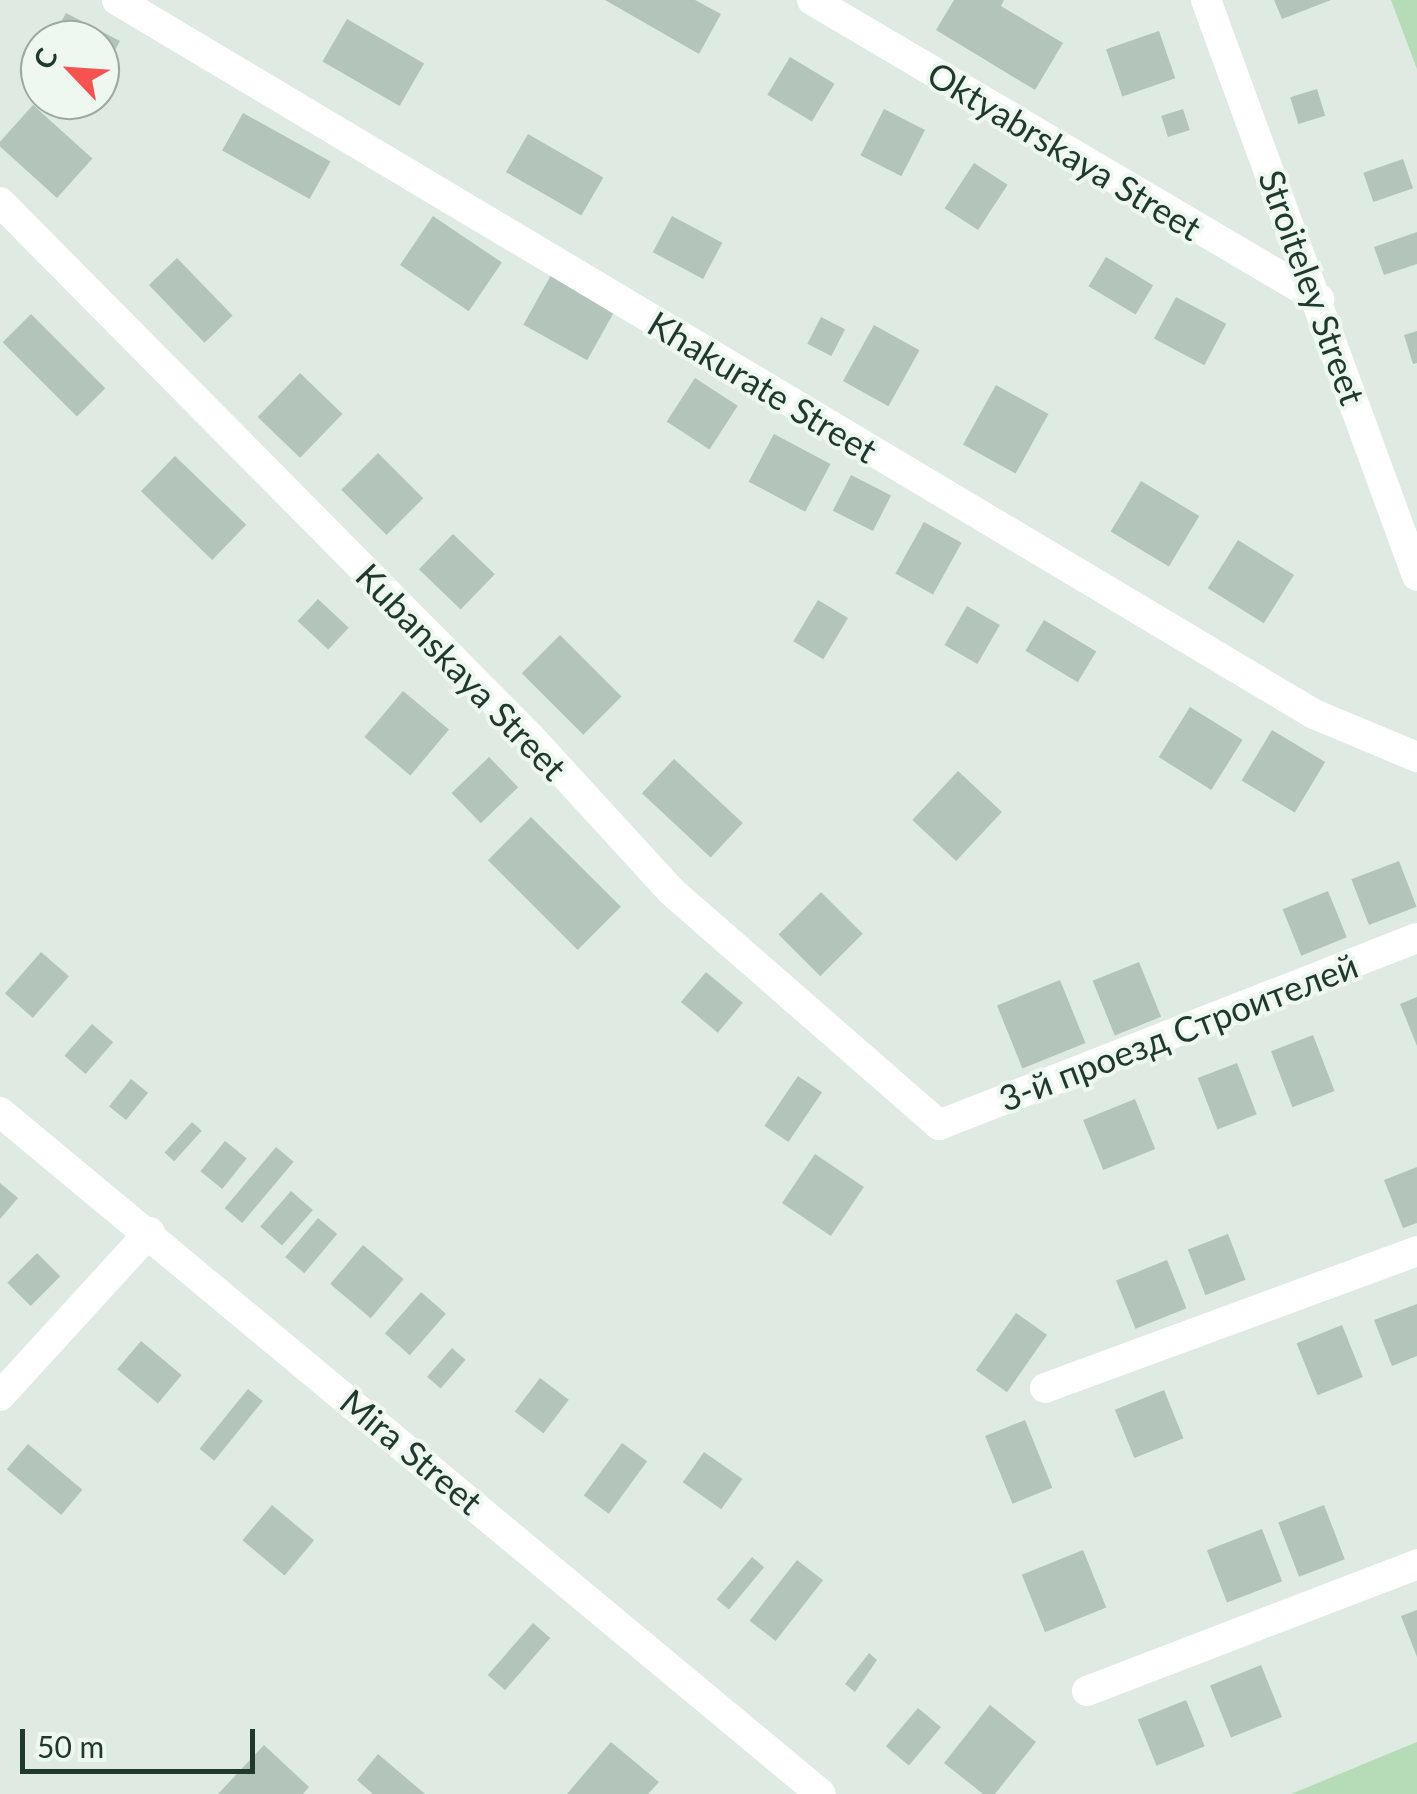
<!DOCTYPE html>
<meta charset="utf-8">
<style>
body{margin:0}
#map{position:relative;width:1417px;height:1794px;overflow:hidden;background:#deeae2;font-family:Lato,sans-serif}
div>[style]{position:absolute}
.green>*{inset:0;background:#b6dcb7}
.building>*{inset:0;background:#b3c5ba;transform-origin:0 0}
.minor>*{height:30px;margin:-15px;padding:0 15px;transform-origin:15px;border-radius:15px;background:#fff}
span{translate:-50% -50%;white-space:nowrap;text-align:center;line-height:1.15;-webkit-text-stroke:8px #eef7f0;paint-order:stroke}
.street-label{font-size:35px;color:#1f3a2c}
.north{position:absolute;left:20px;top:20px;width:100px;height:100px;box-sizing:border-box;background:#eef7f0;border:2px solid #9baba2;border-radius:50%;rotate:295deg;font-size:28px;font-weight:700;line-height:40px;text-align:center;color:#1f3a2c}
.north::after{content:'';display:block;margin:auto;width:35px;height:45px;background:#f65350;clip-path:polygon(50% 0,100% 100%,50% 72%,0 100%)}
.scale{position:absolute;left:20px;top:1729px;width:235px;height:45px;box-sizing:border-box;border:5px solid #1f3a2c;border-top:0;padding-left:12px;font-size:30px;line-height:35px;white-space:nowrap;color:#1f3a2c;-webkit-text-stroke:8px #eef7f0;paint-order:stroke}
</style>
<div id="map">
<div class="green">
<div style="clip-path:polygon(1391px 0,1417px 0,1417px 69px)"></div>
<div style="clip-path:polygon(1417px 1742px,1417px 1794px,1291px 1794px)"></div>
</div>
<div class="building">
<div style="clip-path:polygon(605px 0,695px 0,721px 14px,699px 54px)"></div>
<div style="clip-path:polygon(954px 0,1004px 0,1001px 6px,1063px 43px,1035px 90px,936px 30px)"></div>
<div style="clip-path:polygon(1274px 0,1331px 0,1282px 19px)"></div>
<div style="clip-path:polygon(66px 13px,120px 41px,100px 78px,100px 40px,51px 40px)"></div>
<div style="left:347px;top:19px;width:89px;height:49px;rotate:30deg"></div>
<div style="left:1159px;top:31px;width:50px;height:56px;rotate:71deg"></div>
<div style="left:790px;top:57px;width:52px;height:44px;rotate:31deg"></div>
<div style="left:1317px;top:89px;width:28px;height:28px;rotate:73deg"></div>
<div style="left:33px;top:105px;width:80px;height:53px;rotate:42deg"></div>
<div style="left:884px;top:109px;width:46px;height:52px;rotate:27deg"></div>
<div style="left:1183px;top:109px;width:22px;height:23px;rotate:72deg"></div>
<div style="left:243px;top:113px;width:100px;height:43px;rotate:29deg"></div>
<div style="left:528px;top:134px;width:87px;height:44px;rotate:30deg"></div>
<div style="left:1403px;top:159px;width:31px;height:42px;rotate:71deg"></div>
<div style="left:974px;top:163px;width:40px;height:54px;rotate:33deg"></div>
<div style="left:433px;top:216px;width:83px;height:59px;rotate:34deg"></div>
<div style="left:672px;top:216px;width:57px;height:41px;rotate:28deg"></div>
<div style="clip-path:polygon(1417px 232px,1417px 264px,1384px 275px,1374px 247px)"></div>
<div style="left:1106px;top:257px;width:55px;height:34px;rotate:31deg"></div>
<div style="left:177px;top:258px;width:80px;height:39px;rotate:46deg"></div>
<div style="left:551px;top:275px;width:73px;height:57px;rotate:29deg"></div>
<div style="left:1176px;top:297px;width:57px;height:47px;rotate:28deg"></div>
<div style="left:31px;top:314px;width:105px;height:40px;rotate:45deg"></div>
<div style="left:821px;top:317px;width:27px;height:30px;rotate:27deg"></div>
<div style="left:874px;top:325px;width:52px;height:64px;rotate:29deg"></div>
<div style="clip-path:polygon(1417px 331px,1417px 363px,1413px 364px,1404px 335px)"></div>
<div style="left:300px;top:373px;width:59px;height:61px;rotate:44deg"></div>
<div style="left:695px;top:378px;width:51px;height:52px;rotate:33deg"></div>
<div style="left:996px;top:385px;width:60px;height:68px;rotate:29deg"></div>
<div style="left:774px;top:434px;width:64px;height:54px;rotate:28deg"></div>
<div style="left:378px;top:453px;width:64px;height:52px;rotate:45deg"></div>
<div style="left:175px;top:456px;width:99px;height:49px;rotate:44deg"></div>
<div style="left:851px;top:475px;width:45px;height:40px;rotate:27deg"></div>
<div style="left:1141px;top:481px;width:68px;height:59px;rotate:31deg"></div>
<div style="left:924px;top:522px;width:43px;height:59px;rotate:29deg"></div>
<div style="left:453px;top:534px;width:58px;height:49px;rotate:44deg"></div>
<div style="left:1238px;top:540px;width:66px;height:57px;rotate:32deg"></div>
<div style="left:318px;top:599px;width:42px;height:30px;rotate:43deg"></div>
<div style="left:818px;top:600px;width:35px;height:48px;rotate:31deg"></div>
<div style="left:967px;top:606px;width:38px;height:45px;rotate:30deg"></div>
<div style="left:1044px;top:620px;width:61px;height:36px;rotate:31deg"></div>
<div style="left:560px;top:635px;width:87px;height:54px;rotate:45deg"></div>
<div style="left:403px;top:691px;width:60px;height:60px;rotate:40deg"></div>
<div style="left:1190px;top:707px;width:62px;height:59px;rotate:32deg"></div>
<div style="left:1272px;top:730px;width:62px;height:59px;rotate:31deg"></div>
<div style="left:489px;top:757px;width:42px;height:52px;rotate:46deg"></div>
<div style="left:674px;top:759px;width:94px;height:47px;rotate:43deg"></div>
<div style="left:958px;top:771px;width:60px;height:67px;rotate:43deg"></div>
<div style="left:531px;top:817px;width:127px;height:61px;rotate:45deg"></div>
<div style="left:1399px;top:861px;width:49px;height:51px;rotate:69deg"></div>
<div style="left:1328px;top:891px;width:50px;height:49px;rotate:68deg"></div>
<div style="left:821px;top:892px;width:59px;height:60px;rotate:45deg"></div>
<div style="left:41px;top:952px;width:37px;height:55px;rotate:41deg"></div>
<div style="left:1139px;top:962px;width:59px;height:50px;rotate:68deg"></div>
<div style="left:706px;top:972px;width:48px;height:39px;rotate:40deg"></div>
<div style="left:1060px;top:980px;width:68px;height:68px;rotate:68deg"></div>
<div style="clip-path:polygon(1417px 997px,1417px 1046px,1400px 1004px)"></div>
<div style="left:92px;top:1024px;width:28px;height:42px;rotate:41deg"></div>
<div style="left:1313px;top:1035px;width:60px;height:45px;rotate:69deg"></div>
<div style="left:1237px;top:1063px;width:55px;height:42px;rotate:69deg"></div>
<div style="left:798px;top:1076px;width:29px;height:60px;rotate:34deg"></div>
<div style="left:131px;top:1079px;width:22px;height:35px;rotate:39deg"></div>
<div style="left:1135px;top:1099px;width:54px;height:56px;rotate:68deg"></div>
<div style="left:192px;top:1122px;width:13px;height:41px;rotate:42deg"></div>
<div style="left:225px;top:1141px;width:28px;height:39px;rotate:39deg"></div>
<div style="left:276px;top:1147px;width:23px;height:80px;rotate:40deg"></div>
<div style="left:815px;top:1154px;width:59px;height:59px;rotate:34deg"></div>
<div style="clip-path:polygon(1417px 1167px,1417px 1223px,1403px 1228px,1384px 1180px)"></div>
<div style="clip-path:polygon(0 1183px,18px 1198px,0 1219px)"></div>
<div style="left:291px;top:1191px;width:29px;height:47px;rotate:41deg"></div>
<div style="left:318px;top:1218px;width:25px;height:51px;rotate:40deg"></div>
<div style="left:1228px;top:1234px;width:49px;height:43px;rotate:69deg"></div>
<div style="left:363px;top:1245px;width:53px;height:51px;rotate:40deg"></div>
<div style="left:37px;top:1253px;width:33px;height:42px;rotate:45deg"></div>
<div style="left:1167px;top:1260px;width:52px;height:55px;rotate:68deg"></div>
<div style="left:421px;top:1292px;width:33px;height:55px;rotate:41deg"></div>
<div style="clip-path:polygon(1417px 1304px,1417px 1356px,1392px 1366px,1374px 1320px)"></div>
<div style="left:1016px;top:1313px;width:38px;height:70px;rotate:35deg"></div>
<div style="left:1342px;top:1325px;width:56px;height:49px;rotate:68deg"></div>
<div style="left:141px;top:1341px;width:53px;height:37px;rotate:40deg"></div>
<div style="left:452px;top:1348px;width:18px;height:38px;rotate:41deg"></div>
<div style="left:540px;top:1378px;width:36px;height:42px;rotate:37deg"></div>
<div style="left:248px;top:1389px;width:19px;height:77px;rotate:39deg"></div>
<div style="left:1164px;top:1390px;width:52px;height:53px;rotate:68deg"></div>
<div style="left:1025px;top:1420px;width:73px;height:43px;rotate:68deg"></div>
<div style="left:622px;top:1443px;width:31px;height:65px;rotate:36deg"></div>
<div style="left:28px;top:1444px;width:71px;height:33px;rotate:40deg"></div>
<div style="left:704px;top:1452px;width:47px;height:37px;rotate:35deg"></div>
<div style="left:272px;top:1505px;width:55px;height:46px;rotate:40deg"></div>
<div style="left:1324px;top:1505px;width:58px;height:49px;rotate:69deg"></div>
<div style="left:1262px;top:1529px;width:56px;height:59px;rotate:69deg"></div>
<div style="left:1083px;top:1550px;width:62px;height:66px;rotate:68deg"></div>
<div style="left:752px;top:1557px;width:16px;height:55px;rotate:40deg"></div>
<div style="left:797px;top:1560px;width:33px;height:77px;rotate:38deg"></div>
<div style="clip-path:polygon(1417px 1610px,1417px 1657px,1401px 1616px)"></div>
<div style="left:533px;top:1623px;width:23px;height:69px;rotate:41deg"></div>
<div style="clip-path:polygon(869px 1653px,877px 1660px,855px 1692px,845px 1684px)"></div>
<div style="left:1261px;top:1665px;width:56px;height:55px;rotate:68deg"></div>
<div style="left:1186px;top:1700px;width:50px;height:52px;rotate:68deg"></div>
<div style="clip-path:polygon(990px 1705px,1036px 1742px,995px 1794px,983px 1794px,944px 1763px)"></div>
<div style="left:918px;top:1708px;width:30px;height:50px;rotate:40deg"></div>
<div style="clip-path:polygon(611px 1742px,659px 1782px,648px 1794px,567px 1794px)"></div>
<div style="clip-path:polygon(264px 1745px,309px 1787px,303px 1794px,218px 1794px)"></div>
<div style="clip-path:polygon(378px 1754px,425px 1794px,373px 1794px,357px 1780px)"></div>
</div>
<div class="minor">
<div style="left:117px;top:0;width:1394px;rotate:30.82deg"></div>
<div style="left:1314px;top:714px;width:112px;rotate:22.7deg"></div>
<div style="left:812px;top:0;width:589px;rotate:30.53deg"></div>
<div style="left:1206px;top:0;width:613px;rotate:69.88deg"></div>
<div style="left:0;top:202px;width:754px;rotate:45.27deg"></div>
<div style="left:531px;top:738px;width:207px;rotate:47.5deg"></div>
<div style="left:671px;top:891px;width:356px;rotate:41.1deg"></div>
<div style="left:939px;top:1125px;width:513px;rotate:-21.37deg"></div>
<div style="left:0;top:1112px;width:1067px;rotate:39.72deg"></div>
<div style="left:1045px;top:1388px;width:396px;rotate:-20.2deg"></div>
<div style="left:0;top:1396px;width:222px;rotate:-47.6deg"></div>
<div style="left:1087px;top:1691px;width:354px;rotate:-21deg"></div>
</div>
<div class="street-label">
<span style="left:1065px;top:150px;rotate:31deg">Oktyabrskaya Street</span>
<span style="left:1313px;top:287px;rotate:70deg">Stroiteley Street</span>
<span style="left:763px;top:386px;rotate:31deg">Khakurate Street</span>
<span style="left:462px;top:671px;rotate:46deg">Kubanskaya Street</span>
<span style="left:1178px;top:1031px;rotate:-21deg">3-й проезд Строителей</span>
<span style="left:412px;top:1451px;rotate:40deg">Mira Street</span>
</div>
<div class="north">С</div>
<div class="scale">50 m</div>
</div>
